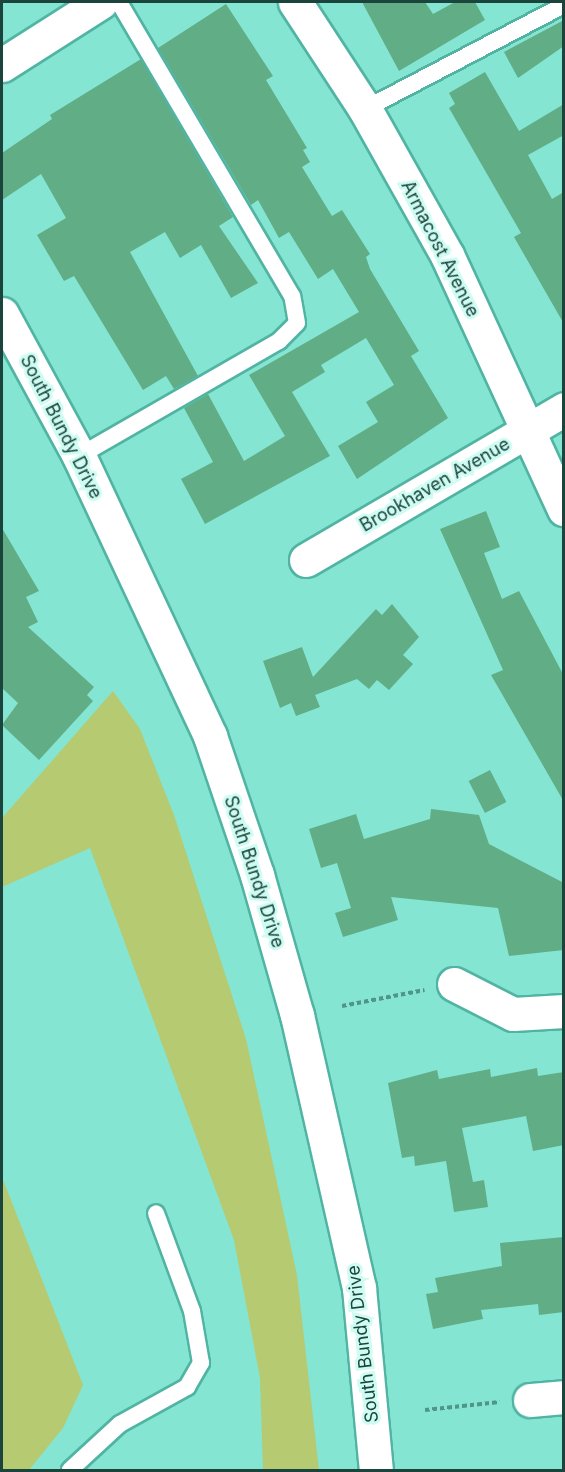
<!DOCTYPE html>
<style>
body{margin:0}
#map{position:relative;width:565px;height:1472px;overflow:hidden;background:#84e5d3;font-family:Inter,sans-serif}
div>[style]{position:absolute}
.green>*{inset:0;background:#b5ca71}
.building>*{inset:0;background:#61ad86;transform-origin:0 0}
.path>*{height:4px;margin-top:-2px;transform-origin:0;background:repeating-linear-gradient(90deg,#4f9588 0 4.5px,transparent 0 7.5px)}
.roads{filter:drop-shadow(2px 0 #51b4a3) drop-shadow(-2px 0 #51b4a3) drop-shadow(0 2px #51b4a3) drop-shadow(0 -2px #51b4a3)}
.lane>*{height:16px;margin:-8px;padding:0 8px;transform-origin:8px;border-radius:8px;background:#fff}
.street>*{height:33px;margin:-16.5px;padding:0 16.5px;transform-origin:16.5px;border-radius:16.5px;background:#fff}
.secondary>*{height:33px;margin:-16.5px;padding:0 16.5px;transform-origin:16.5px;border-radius:16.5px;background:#fff}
span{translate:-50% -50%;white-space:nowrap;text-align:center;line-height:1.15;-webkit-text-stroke:6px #cffcf2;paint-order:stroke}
.street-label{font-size:18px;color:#1a443c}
.frame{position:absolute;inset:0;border:3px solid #1a443c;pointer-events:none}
</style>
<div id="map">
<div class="green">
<div style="clip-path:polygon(113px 691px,140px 729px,174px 815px,246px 1039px,297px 1275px,319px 1470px,263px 1470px,260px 1378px,234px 1240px,90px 848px,2px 887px,2px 818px)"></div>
<div style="clip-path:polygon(2px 1177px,83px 1385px,63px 1428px,29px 1470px,2px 1470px)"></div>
</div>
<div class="building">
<div style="clip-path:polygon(362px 2px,425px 2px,433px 14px,455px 2px,475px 2px,485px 20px,399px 71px)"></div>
<div style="clip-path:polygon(226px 4px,273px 76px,266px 80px,307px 148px,303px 150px,310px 162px,302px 167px,332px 216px,342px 210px,370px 254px,366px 257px,370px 269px,419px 351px,411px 356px,448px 418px,357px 479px,338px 446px,378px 422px,366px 402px,394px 385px,366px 338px,321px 365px,325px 372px,292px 392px,330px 456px,205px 524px,181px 479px,213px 462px,184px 408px,208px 394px,244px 461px,285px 436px,249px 375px,359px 312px,333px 269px,318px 279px,289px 232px,279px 238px,258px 200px,251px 205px,158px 48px)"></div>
<div style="clip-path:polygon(564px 20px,564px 46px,518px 78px,504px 52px)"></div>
<div style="clip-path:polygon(141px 59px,233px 217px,219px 226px,258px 283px,231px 298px,201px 245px,180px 258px,165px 232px,130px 252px,198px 376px,174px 389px,166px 376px,143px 390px,74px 276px,64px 281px,37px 235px,66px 218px,41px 174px,2px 200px,2px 153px,52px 119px,50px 115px)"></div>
<div style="clip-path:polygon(485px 72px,519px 131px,564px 104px,564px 135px,528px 155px,552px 199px,564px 192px,564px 324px,514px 237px,521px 233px,449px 108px,455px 104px,449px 93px)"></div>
<div style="clip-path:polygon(486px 511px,500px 547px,484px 553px,502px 599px,519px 591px,564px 676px,564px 802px,491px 675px,503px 670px,440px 529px)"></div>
<div style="clip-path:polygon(2px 528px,39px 591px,26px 597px,38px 622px,28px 627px,94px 687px,87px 695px,93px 701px,39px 760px,2px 725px,18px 703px,2px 688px)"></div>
<div style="clip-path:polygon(392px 604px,419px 637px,403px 655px,413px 664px,389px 690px,377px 680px,369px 689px,357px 679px,315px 695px,320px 707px,296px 716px,291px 703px,280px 708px,263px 661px,302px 647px,313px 677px,376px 609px,382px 615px)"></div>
<div style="left:490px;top:770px;width:36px;height:24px;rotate:63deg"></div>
<div style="clip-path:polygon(431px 809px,479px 815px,489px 844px,564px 883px,564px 950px,509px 956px,498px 908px,391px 897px,398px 920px,343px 937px,335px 913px,351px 908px,337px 863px,321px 868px,309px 829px,356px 814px,364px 839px,430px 819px)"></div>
<div style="clip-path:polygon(537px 1068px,538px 1076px,564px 1072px,564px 1145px,533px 1151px,526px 1116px,462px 1128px,473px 1182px,484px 1180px,488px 1207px,454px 1212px,446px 1161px,415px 1166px,414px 1156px,402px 1158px,388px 1083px,437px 1070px,439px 1079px,490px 1069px,491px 1077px)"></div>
<div style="clip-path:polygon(564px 1237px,564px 1312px,539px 1315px,538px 1304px,481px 1310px,483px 1319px,433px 1329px,426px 1294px,438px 1292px,435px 1278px,502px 1266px,500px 1243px)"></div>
</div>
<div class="path">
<div style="left:342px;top:1006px;width:84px;rotate:-11deg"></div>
<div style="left:425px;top:1410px;width:75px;rotate:-6.1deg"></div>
</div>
<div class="roads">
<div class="lane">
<div style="left:365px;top:109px;width:225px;rotate:-27.6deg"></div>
<div style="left:79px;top:456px;width:231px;rotate:-29.9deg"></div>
<div style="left:279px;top:341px;width:25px;rotate:-45deg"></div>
<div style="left:297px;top:323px;width:27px;rotate:-100deg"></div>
<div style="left:292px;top:296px;width:341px;rotate:-120.5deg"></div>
<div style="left:70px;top:1470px;width:68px;rotate:-42.6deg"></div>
<div style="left:120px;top:1424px;width:77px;rotate:-28.9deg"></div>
<div style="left:187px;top:1387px;width:28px;rotate:-60deg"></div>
<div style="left:201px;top:1363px;width:53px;rotate:-99.8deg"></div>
<div style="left:192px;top:1311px;width:104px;rotate:-110.2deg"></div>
</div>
<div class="street">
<div style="left:295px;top:2px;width:128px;rotate:56.8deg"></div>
<div style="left:365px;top:109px;width:167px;rotate:60.7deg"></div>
<div style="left:447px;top:255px;width:280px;rotate:65.3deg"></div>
<div style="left:306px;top:560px;width:299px;rotate:-30.3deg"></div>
<div style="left:454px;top:984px;width:66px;rotate:27deg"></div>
<div style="left:513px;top:1014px;width:51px;rotate:-3.4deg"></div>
<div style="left:530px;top:1400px;width:34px;rotate:-5deg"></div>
</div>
<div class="secondary">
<div style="left:2px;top:65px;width:117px;rotate:-32.5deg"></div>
<div style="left:2px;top:314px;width:162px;rotate:61.5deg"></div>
<div style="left:79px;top:456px;width:309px;rotate:64.9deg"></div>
<div style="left:210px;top:736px;width:147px;rotate:71.3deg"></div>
<div style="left:257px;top:875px;width:146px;rotate:74.1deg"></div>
<div style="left:297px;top:1015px;width:280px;rotate:77.2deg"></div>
<div style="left:359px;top:1288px;width:183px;rotate:84.7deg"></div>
</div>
</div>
<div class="street-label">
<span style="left:440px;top:249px;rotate:63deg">Armacost Avenue</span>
<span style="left:61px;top:427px;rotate:63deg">South Bundy Drive</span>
<span style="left:435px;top:485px;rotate:-30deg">Brookhaven Avenue</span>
<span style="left:254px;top:872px;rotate:72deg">South Bundy Drive</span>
<span style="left:363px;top:1344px;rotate:-97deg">South Bundy Drive</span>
</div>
<div class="frame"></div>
</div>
